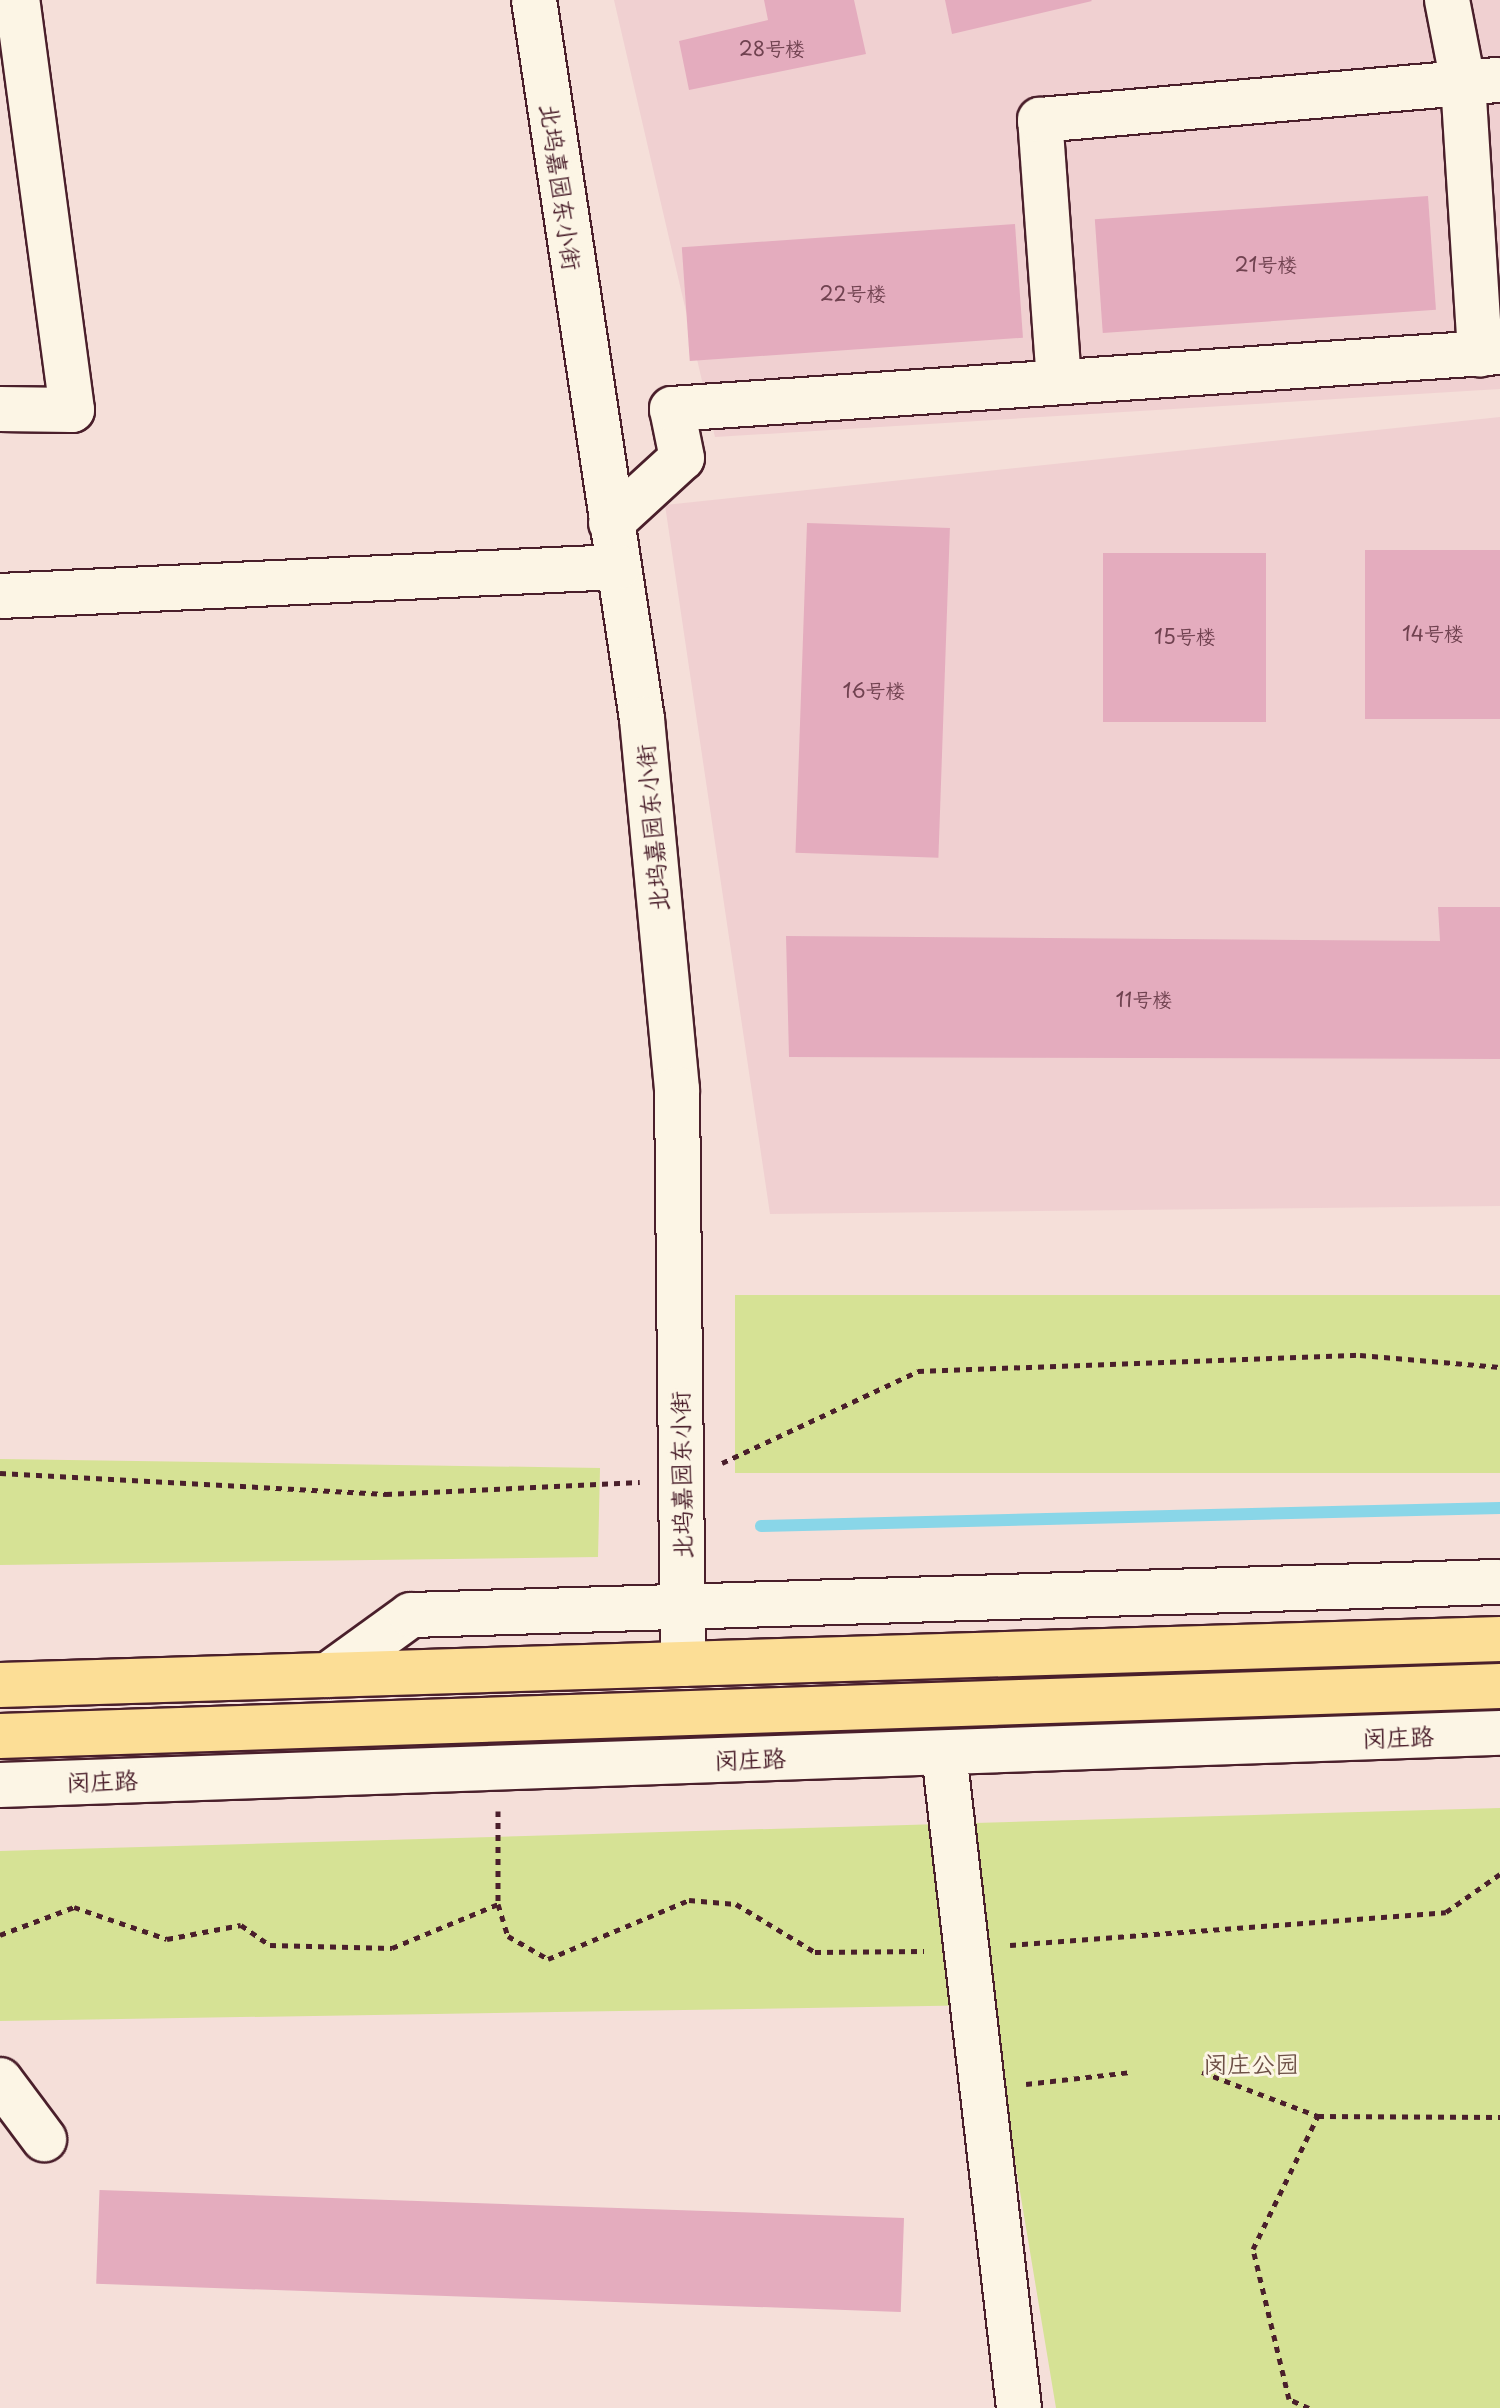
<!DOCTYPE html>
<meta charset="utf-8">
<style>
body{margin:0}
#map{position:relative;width:1500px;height:2408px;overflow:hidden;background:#f5dfd9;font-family:"Playpen Sans","LXGW WenKai TC",sans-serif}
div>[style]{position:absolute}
.built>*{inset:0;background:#f0d0d1}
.green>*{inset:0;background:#d6e295;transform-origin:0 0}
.stream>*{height:12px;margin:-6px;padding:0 6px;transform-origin:6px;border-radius:6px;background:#89d6e8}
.building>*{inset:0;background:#e4acbe;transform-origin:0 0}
.path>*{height:5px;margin-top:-2.5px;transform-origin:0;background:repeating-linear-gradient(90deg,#4a1f2b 0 6px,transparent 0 12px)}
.roads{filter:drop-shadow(2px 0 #4a1f2b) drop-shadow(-2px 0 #4a1f2b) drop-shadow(0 2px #4a1f2b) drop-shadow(0 -2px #4a1f2b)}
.minor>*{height:44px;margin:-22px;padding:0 22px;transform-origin:22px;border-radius:22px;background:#fcf5e5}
.major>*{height:44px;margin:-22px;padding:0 22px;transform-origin:22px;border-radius:22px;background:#fcde96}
span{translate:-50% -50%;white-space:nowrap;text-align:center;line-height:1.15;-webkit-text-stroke:6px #fcf5e5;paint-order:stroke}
.number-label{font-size:20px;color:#704250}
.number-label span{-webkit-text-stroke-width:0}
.street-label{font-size:24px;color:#4a1f2b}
.park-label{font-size:24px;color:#6d5046}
</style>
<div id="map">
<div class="built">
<div style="clip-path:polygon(614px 0,1500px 0,1500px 389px,715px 437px)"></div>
<div style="clip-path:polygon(1500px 417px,1500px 1206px,770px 1214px,665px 505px)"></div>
</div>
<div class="green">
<div style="left:1500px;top:1295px;width:178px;height:765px;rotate:90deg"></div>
<div style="clip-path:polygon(0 1459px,600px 1468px,598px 1557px,0 1565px)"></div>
<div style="clip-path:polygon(1500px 1808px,1500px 2408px,1056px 2408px,989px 2005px,0 2021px,0 1851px)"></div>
</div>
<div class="stream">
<div style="left:761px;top:1526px;width:739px;rotate:-1.4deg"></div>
</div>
<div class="building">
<div style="clip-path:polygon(764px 0,854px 0,866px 54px,689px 90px,679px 41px,768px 20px)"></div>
<div style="clip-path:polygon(945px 0,1091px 0,1092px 1px,952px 34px)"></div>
<div style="left:1428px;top:196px;width:114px;height:334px;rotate:86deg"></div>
<div style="left:1015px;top:224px;width:114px;height:334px;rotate:86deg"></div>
<div style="left:807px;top:523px;width:143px;height:330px;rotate:2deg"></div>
<div style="left:1365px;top:550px;width:135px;height:169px"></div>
<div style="left:1103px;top:553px;width:163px;height:169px"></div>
<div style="clip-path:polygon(1438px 907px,1500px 907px,1500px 1059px,789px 1057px,786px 936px,1440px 941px)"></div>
<div style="left:904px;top:2218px;width:94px;height:805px;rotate:92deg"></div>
</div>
<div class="path">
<div style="left:722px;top:1463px;width:217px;rotate:-25.1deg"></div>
<div style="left:918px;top:1371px;width:442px;rotate:-2.1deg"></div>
<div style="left:1360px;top:1355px;width:141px;rotate:4.9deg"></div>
<div style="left:0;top:1473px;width:387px;rotate:3.1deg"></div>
<div style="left:386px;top:1494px;width:254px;rotate:-2.7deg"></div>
<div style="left:498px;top:1811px;width:93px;rotate:90deg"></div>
<div style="left:498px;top:1904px;width:34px;rotate:73deg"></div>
<div style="left:508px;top:1936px;width:46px;rotate:29.9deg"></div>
<div style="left:548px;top:1959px;width:153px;rotate:-22.7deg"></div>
<div style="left:689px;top:1900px;width:47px;rotate:4.9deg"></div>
<div style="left:736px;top:1904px;width:92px;rotate:31.3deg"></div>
<div style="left:815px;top:1952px;width:109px;rotate:-0.5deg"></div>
<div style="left:0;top:1935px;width:79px;rotate:-20.7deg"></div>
<div style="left:74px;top:1907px;width:98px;rotate:19deg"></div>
<div style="left:167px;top:1939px;width:75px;rotate:-10.7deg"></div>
<div style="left:241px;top:1925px;width:35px;rotate:35deg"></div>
<div style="left:270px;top:1945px;width:122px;rotate:1.4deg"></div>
<div style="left:392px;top:1948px;width:115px;rotate:-22.5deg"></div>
<div style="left:1010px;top:1945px;width:437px;rotate:-4.3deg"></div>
<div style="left:1446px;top:1912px;width:66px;rotate:-35.1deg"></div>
<div style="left:1202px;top:2072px;width:124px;rotate:20.8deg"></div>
<div style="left:1026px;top:2084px;width:107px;rotate:-6.5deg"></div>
<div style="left:1309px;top:2408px;width:22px;rotate:-156deg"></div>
<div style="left:1289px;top:2399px;width:154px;rotate:-103.5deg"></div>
<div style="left:1253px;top:2249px;width:148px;rotate:-64deg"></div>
<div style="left:1318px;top:2116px;width:182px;rotate:0.3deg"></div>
</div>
<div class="roads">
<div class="minor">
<div style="left:534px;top:0;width:727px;rotate:81.46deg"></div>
<div style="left:642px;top:719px;width:372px;rotate:84.6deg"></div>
<div style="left:677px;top:1089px;width:575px;rotate:89.4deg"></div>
<div style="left:1447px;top:0;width:84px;rotate:79deg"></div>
<div style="left:1463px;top:82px;width:273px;rotate:86.4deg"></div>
<div style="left:1059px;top:382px;width:263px;rotate:-94.1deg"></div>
<div style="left:1040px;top:120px;width:462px;rotate:-5deg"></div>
<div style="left:0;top:409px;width:72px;rotate:0.8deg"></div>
<div style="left:72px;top:410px;width:414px;rotate:-97.6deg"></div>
<div style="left:611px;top:523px;width:96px;rotate:-42.5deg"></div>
<div style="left:682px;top:458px;width:50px;rotate:-101.5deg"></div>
<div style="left:672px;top:409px;width:830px;rotate:-3.94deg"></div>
<div style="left:0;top:596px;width:619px;rotate:-2.69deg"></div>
<div style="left:328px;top:1675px;width:102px;rotate:-35.9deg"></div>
<div style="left:411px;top:1615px;width:1089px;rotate:-1.74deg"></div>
<div style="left:944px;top:1753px;width:659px;rotate:83.47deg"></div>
<div style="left:0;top:1785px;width:1501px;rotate:-1.99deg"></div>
<div style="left:0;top:2080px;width:74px;rotate:53.3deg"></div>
</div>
<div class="major">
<div style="left:0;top:1685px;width:1501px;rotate:-1.76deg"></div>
<div style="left:0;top:1736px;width:1501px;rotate:-1.91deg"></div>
</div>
</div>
<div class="number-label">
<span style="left:772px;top:48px">28号楼</span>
<span style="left:1266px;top:264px">21号楼</span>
<span style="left:853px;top:293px">22号楼</span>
<span style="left:1433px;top:633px">14号楼</span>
<span style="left:1185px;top:636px">15号楼</span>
<span style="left:874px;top:690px">16号楼</span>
<span style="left:1144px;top:999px">11号楼</span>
</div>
<div class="street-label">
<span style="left:561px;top:187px;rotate:82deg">北坞嘉园东小街</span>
<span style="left:652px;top:828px;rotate:-95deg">北坞嘉园东小街</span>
<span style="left:681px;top:1475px;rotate:-91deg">北坞嘉园东小街</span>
<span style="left:1398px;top:1737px;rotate:-2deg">闵庄路</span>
<span style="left:750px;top:1759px;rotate:-2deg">闵庄路</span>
<span style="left:102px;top:1781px;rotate:-2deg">闵庄路</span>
</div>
<div class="park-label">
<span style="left:1251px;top:2064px">闵庄公园</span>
</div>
</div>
